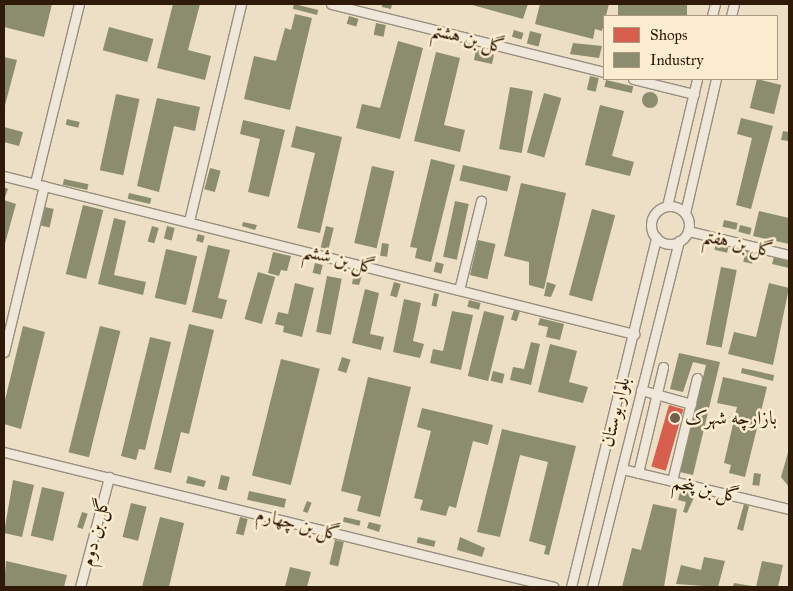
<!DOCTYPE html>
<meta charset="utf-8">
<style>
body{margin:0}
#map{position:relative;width:793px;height:591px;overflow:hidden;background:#ecdfc5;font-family:"IM FELL Great Primer",Amiri,serif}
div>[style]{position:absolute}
.shops>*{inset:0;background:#d6604d;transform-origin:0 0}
.industry>*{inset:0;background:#8c8c6e;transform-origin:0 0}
.round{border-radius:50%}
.roads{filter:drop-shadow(1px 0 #988e7e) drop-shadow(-1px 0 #988e7e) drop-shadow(0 1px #988e7e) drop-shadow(0 -1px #988e7e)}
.minor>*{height:9px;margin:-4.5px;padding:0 4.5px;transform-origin:4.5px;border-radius:4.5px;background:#eee7da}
.minor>.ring{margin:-4.5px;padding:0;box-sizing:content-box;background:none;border:9px solid #eee7da;border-radius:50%}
.dots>*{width:14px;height:14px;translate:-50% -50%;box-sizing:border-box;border:2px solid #fcedd0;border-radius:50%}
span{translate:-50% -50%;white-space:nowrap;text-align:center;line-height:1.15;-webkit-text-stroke:5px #fcedd0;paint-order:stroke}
.street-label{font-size:19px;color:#2f1a09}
.poi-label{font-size:19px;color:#2f1a09}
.left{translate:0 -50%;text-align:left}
.frame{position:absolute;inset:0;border:5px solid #2f1a09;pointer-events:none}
.legend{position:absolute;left:603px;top:15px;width:175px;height:65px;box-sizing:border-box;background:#fcedd0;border:1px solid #aa9980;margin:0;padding:6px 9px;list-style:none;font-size:15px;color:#2f1a09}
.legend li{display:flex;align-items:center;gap:10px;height:25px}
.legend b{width:25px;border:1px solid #aa9980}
</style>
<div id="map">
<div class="shops">
<div style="left:669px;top:405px;width:15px;height:64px;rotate:16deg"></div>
</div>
<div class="industry">
<div style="clip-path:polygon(5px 4px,52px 4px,44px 37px,4px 27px)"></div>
<div style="clip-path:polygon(173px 4px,200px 4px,188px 50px,211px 56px,205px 80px,157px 68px)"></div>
<div style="left:294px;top:4px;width:25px;height:5px;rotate:14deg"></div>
<div style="clip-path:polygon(382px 4px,392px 4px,391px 9px,382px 7px)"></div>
<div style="clip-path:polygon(469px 4px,528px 4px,523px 19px)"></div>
<div style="clip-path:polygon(540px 4px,609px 4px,602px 31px,595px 29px,593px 39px,535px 24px)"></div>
<div style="left:618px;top:4px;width:69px;height:13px"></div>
<div style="clip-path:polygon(295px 14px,312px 18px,290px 110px,244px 99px,254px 56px,276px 61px,285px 28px,291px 30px)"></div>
<div style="left:349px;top:16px;width:10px;height:8px;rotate:17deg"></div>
<div style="left:376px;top:23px;width:10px;height:12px;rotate:11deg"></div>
<div style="left:109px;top:27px;width:46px;height:24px;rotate:15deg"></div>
<div style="left:514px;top:30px;width:10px;height:7px;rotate:17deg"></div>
<div style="left:530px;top:31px;width:12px;height:13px;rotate:14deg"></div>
<div style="clip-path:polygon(398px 41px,423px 48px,400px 139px,356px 128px,362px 104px,380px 108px)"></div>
<div style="clip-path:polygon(573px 43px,602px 46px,599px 58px,570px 54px)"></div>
<div style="clip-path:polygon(476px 49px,494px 55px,492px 64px,474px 60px)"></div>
<div style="clip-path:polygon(436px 52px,460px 58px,444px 125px,465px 130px,460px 152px,414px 141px)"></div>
<div style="clip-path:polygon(4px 57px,17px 60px,4px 109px)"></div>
<div style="left:590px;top:76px;width:9px;height:14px;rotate:13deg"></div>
<div style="left:757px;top:79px;width:25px;height:30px;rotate:14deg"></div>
<div style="left:606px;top:80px;width:28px;height:7px;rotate:13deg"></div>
<div style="left:510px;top:87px;width:23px;height:63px;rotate:10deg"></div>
<div class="round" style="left:642px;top:92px;width:16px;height:16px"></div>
<div style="left:544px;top:93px;width:18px;height:62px;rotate:16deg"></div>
<div style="left:116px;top:94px;width:24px;height:78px;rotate:12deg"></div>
<div style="clip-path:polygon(157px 98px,200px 107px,195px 131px,174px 126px,159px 192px,137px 186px)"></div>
<div style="clip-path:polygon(600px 105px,624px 111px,612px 156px,634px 162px,630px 176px,585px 165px)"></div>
<div style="clip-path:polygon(741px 118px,773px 126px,751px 209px,736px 205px,752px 138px,737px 134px)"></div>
<div style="left:67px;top:119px;width:13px;height:6px;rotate:13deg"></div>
<div style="clip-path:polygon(243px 120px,285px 130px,269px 197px,248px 192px,260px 139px,240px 134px)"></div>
<div style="clip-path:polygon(296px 126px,342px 137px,320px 233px,297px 228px,315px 153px,291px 147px)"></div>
<div style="clip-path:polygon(4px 127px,23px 132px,19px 146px,4px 142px)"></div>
<div style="clip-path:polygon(783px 131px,789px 132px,789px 141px,781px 140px)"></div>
<div style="clip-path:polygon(431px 159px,455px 165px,431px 262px,415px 258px,417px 248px,410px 247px)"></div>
<div style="left:463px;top:165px;width:49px;height:16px;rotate:13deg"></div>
<div style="left:372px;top:166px;width:23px;height:79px;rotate:13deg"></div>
<div style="left:210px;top:168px;width:11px;height:22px;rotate:15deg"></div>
<div style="left:64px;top:179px;width:25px;height:6px;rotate:12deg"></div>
<div style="clip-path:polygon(521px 183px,566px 193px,544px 289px,529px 285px,529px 262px,504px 256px)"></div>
<div style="clip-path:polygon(4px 187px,8px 189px,4px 200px,16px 204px,4px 247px)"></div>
<div style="left:129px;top:193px;width:23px;height:6px;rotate:13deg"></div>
<div style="left:455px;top:201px;width:14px;height:57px;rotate:12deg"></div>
<div style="left:83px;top:205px;width:21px;height:71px;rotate:14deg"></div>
<div style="left:45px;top:207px;width:9px;height:19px;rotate:13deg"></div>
<div style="left:592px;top:209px;width:24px;height:89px;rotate:15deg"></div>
<div style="clip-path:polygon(759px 211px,789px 218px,789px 244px,753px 236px)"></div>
<div style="clip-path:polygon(114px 218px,126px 221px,114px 275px,146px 282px,143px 295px,98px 284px)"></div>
<div style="left:724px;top:220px;width:14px;height:7px;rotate:12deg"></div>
<div style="clip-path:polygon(243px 222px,257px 225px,255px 230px,242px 226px)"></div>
<div style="left:740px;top:225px;width:12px;height:7px;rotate:14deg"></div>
<div style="left:152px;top:226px;width:7px;height:16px;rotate:16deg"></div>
<div style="left:167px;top:226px;width:8px;height:13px;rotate:14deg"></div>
<div style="left:326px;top:226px;width:8px;height:22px;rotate:14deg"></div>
<div style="left:198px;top:234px;width:7px;height:7px;rotate:16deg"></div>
<div style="left:478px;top:240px;width:18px;height:36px;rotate:13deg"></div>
<div style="left:382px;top:243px;width:7px;height:13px;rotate:8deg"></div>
<div style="left:716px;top:243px;width:13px;height:7px;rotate:13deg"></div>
<div style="clip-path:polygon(208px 245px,230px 250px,218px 298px,227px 300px,222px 319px,192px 312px)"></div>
<div style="left:166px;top:249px;width:32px;height:50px;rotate:13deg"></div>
<div style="left:746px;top:250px;width:9px;height:12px;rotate:13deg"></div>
<div style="clip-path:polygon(273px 252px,291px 256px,287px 271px,281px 270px,279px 276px,268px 273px)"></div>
<div style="clip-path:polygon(774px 257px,789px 260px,789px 268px,772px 264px)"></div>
<div style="left:436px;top:262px;width:8px;height:10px;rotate:14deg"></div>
<div style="left:315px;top:263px;width:8px;height:10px;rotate:14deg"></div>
<div style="left:721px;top:267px;width:16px;height:79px;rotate:11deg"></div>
<div style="left:258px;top:272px;width:18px;height:49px;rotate:16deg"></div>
<div style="clip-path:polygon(354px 273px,362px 275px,359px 285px,352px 284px)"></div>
<div style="left:327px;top:276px;width:15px;height:57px;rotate:11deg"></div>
<div style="left:394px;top:282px;width:7px;height:14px;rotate:16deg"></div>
<div style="clip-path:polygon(547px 282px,556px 285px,551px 297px,544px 296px)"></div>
<div style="clip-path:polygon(295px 283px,314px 288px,302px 337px,283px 332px,284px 326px,275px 324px,278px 312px,288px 314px)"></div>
<div style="clip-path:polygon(769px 283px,789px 288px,773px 365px,728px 354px,734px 332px,756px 337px)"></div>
<div style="clip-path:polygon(365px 289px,379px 293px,370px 334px,384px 337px,381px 350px,352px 343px)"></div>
<div style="left:434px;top:293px;width:5px;height:13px;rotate:11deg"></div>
<div style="clip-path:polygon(404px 299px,421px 303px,413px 341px,424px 344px,420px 358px,393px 352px)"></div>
<div style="left:469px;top:300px;width:12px;height:7px;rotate:14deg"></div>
<div style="left:514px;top:310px;width:6px;height:10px;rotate:18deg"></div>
<div style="clip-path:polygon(452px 311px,473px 315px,461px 370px,430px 363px,433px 349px,443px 351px)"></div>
<div style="left:484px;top:311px;width:21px;height:67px;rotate:14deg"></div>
<div style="clip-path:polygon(540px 318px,564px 324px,560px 340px,546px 337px,548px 327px,538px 325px)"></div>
<div style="clip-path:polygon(189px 324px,214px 330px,189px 434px,181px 432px,171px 473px,154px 469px)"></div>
<div style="clip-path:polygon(23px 326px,45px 332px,21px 429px,4px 424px,4px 404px)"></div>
<div style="left:100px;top:326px;width:21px;height:130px;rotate:14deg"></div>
<div style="clip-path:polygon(150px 337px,171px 342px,145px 450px,139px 449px,136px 460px,121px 456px)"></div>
<div style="clip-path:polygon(531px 342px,540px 344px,531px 385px,510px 380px,513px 367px,524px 369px)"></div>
<div style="clip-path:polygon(550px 344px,577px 351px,569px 382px,588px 387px,583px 403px,538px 392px)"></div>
<div style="clip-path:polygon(679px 353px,720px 362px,693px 475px,680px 472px,706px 365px,693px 362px,683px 392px,670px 389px)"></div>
<div style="left:342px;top:357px;width:9px;height:14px;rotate:18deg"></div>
<div style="left:281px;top:359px;width:40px;height:120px;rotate:14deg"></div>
<div style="clip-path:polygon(742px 368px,774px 375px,773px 381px,741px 373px)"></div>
<div style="left:493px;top:371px;width:12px;height:10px;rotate:14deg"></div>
<div style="clip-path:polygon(368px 377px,411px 387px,380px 517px,357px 511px,361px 496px,341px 491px)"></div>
<div style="clip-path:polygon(723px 377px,767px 387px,745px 477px,729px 473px,731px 465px,724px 463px,737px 407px,717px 403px)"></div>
<div style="clip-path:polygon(422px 408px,493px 425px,488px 445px,473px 441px,456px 508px,449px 506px,446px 516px,420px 510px,423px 500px,414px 498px,431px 431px,417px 427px)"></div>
<div style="clip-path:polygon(502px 429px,576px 446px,549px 555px,544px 554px,546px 546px,529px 541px,548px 462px,520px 455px,500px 537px,477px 532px)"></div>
<div style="clip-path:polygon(789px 449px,789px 487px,781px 477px)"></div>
<div style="left:754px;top:473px;width:7px;height:12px;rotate:8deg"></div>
<div style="left:221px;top:475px;width:9px;height:14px;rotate:13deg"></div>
<div style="clip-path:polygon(188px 476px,206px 481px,204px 487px,186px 483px)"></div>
<div style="clip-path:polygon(13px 480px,34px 485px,22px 537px,4px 533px)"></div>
<div style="left:42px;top:487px;width:23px;height:50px;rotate:13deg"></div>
<div style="clip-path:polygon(681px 489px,696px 493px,687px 513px,683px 512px,686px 502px,678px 500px)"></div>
<div style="left:249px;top:491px;width:38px;height:9px;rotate:12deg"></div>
<div style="left:307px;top:501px;width:5px;height:11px;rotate:22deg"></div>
<div style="left:131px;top:503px;width:16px;height:35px;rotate:14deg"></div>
<div style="clip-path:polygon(653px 504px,677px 509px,664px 587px,622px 587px,632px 548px,641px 550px)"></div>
<div style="clip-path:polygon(744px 504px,749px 506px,743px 531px,737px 529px)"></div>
<div style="left:82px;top:512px;width:6px;height:16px;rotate:18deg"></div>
<div style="clip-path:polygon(160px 517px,184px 523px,169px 587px,142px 587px)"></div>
<div style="left:240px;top:517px;width:8px;height:17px;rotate:14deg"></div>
<div style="left:344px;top:517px;width:17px;height:5px;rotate:13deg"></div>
<div style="clip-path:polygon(369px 522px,381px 525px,379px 532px,367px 528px)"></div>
<div style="left:418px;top:537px;width:18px;height:6px;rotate:13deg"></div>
<div style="clip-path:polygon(460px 537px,485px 548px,482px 557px,457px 550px)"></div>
<div style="left:335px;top:540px;width:9px;height:25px;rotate:13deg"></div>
<div style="clip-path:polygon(704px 557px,725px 561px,718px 587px,676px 584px,681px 565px,701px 570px)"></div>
<div style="clip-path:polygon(6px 561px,67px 575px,64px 587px,4px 587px)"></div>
<div style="clip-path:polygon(762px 561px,783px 565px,778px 587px,756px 587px)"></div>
<div style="clip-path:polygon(290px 567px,311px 572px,307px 587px,285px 587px)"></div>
<div style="clip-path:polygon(734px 583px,752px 586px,752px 587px,733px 587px)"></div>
</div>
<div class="roads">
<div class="minor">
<div style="left:331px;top:4px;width:281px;rotate:14deg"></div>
<div style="left:712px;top:16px;width:12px;rotate:-76deg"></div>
<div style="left:731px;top:16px;width:12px;rotate:-76deg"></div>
<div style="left:633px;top:79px;width:63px;rotate:13.8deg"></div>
<div style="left:4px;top:176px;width:650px;rotate:14.08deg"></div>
<div style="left:35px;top:183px;width:184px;rotate:-76.2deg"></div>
<div style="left:667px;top:206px;width:130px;rotate:-76.7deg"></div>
<div class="ring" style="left:651px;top:206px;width:29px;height:29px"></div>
<div style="left:685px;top:213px;width:138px;rotate:-77deg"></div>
<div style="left:189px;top:221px;width:223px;rotate:-76.5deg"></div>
<div style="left:688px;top:231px;width:104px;rotate:13.4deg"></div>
<div style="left:459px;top:290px;width:92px;rotate:-76.1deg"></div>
<div style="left:4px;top:352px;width:171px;rotate:-76.5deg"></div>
<div style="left:641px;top:390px;width:52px;rotate:15.6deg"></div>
<div style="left:4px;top:452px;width:566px;rotate:13.79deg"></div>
<div style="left:622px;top:469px;width:172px;rotate:13.5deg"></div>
<div style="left:638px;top:473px;width:109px;rotate:-76.7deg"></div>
<div style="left:672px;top:481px;width:106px;rotate:-76.4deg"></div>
<div style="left:80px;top:587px;width:114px;rotate:-75.2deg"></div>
<div style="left:571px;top:587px;width:360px;rotate:-76.3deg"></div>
<div style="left:592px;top:587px;width:357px;rotate:-75.9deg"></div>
</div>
</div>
<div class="dots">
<div style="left:675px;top:418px;background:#715f4b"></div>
</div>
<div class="street-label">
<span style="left:468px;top:38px;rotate:14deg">گل بن هشتم</span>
<span style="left:738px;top:243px;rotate:13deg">گل بن هفتم</span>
<span style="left:339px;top:259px;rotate:14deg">گل بن ششم</span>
<span style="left:615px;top:412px;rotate:-76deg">بلوار بوستان</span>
<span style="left:706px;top:489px;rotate:13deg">گل بن پنجم</span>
<span style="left:298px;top:524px;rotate:14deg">گل بن چهارم</span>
<span style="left:95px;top:532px;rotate:-76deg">گل بن دوم</span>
</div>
<div class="poi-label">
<span class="left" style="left:685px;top:418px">بازارچه شهرک</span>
</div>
<div class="frame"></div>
<ul class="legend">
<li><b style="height:14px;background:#d6604d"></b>Shops</li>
<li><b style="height:14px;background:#8c8c6e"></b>Industry</li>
</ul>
</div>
